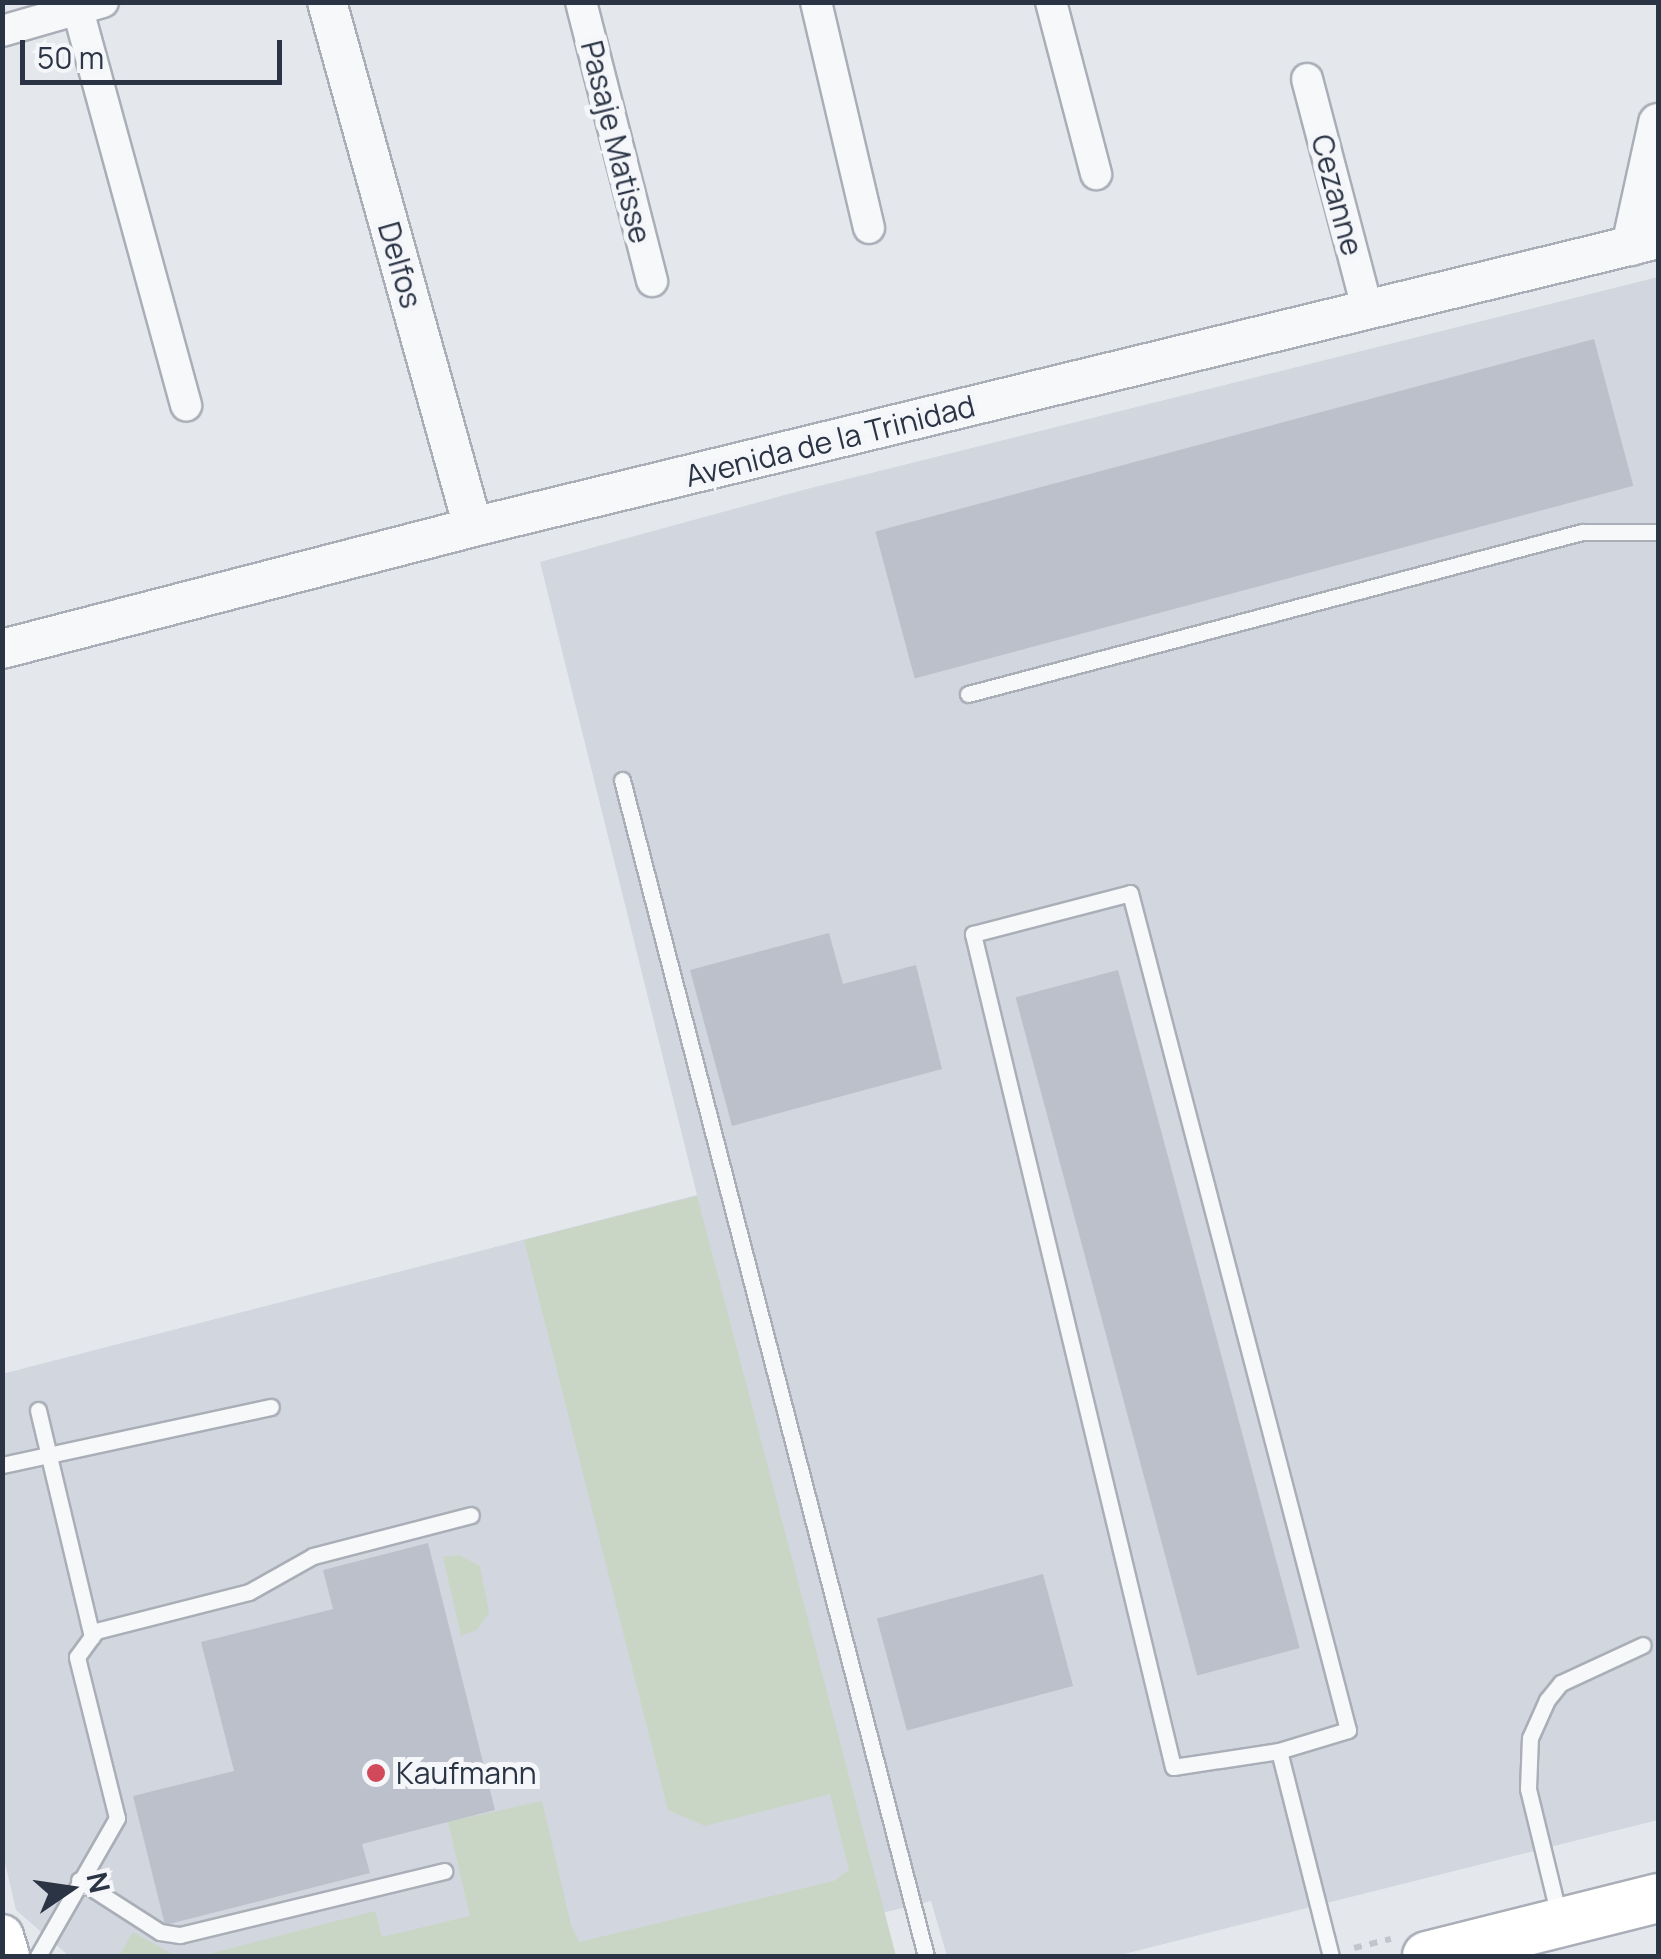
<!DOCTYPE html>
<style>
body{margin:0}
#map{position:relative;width:1661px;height:1959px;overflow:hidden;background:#e4e7ec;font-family:Manrope,sans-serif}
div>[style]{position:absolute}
.built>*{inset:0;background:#d2d6de}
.green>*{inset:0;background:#c9d6c5}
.building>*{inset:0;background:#bbc0ca;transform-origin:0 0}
.path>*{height:6px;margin-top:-3px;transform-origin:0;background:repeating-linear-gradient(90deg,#c2c5cb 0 8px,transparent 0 16px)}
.roads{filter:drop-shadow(2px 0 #a9aeb7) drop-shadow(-2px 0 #a9aeb7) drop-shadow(0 2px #a9aeb7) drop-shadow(0 -2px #a9aeb7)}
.service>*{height:15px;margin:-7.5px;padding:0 7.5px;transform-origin:7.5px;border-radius:7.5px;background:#f7f8fa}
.minor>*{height:30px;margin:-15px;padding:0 15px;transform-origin:15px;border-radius:15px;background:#f7f8fa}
.tertiary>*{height:38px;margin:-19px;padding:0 19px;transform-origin:19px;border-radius:19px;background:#f7f8fa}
.secondary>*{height:42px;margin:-21px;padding:0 21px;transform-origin:21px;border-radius:21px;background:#fff}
.primary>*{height:48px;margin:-24px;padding:0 24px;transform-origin:24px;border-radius:24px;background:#fff}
.dots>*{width:28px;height:28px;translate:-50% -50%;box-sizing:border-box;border:5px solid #f4f6f9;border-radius:50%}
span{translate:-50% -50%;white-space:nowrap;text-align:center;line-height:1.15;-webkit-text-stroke:10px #f4f6f9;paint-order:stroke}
.street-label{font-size:30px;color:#2b3445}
.poi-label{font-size:30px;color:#2b3445}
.left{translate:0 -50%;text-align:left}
.frame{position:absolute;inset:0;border:5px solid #2b3445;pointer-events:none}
.north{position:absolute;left:20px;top:1839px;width:100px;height:100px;-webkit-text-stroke:8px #f4f6f9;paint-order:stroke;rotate:77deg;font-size:28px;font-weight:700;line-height:40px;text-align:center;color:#2b3445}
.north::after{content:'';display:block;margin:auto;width:35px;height:45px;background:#2b3445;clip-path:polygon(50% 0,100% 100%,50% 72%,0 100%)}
.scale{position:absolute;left:20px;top:40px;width:262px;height:45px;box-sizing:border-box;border:5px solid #2b3445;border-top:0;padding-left:12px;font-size:30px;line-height:35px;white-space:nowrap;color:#2b3445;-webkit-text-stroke:8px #f4f6f9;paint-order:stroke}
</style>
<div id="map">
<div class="built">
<div style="clip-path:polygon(1658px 277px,1658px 1820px,1116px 1956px,947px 1956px,931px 1901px,706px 1956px,69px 1956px,16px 1910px,3px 1854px,2px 1374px,697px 1195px,540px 562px,803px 490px)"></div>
</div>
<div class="green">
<div style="clip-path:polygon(697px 1196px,896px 1956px,201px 1956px,375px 1911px,382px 1937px,470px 1916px,448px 1822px,542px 1801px,571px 1925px,579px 1942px,834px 1881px,849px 1870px,830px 1794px,705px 1826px,668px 1810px,524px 1240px)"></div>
<div style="clip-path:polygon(459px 1555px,480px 1566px,489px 1613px,477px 1630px,461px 1636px,443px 1557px)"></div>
<div style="clip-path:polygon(133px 1932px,176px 1956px,119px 1956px)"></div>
</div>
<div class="building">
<div style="left:1594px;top:339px;width:152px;height:744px;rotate:75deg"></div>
<div style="clip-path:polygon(829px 933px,843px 984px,916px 965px,942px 1069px,732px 1126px,690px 970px)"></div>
<div style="left:1118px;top:970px;width:702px;height:106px;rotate:75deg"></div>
<div style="clip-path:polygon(428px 1543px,495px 1810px,362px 1844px,370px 1873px,165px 1925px,133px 1796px,234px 1771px,201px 1642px,333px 1609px,323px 1570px)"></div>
<div style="left:1043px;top:1574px;width:116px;height:172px;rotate:75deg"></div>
</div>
<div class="path">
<div style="left:1354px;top:1948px;width:38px;rotate:-14deg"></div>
</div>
<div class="roads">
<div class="service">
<div style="left:968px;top:694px;width:635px;rotate:-14.78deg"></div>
<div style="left:1582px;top:532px;width:76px"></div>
<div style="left:622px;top:780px;width:1215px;rotate:75.51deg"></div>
<div style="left:1130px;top:893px;width:865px;rotate:75.4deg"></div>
<div style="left:1348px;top:1730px;width:72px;rotate:163.1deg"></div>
<div style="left:1279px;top:1751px;width:107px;rotate:171.4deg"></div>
<div style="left:1173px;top:1767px;width:857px;rotate:-103.5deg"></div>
<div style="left:973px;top:934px;width:162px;rotate:-14.6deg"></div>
<div style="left:38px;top:1410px;width:233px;rotate:76.6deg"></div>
<div style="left:2px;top:1465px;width:275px;rotate:-12.2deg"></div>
<div style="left:1279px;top:1751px;width:211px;rotate:75.8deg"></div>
<div style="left:79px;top:1880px;width:96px;rotate:32.7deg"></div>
<div style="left:160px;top:1932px;width:20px;rotate:9deg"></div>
<div style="left:180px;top:1935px;width:272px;rotate:-13.6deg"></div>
<div style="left:1559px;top:1916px;width:131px;rotate:-103.7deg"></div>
<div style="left:1528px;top:1789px;width:51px;rotate:-87.8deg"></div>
<div style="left:1530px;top:1738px;width:42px;rotate:-65.9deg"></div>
<div style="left:1547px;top:1700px;width:22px;rotate:-51deg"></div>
<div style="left:1561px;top:1683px;width:90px;rotate:-24.9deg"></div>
<div style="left:38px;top:1956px;width:159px;rotate:-60.2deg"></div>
<div style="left:117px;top:1818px;width:166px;rotate:-104deg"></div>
<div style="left:77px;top:1657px;width:32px;rotate:-54deg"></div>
<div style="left:96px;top:1631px;width:158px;rotate:-14.3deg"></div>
<div style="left:249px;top:1592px;width:73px;rotate:-29.4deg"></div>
<div style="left:313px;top:1556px;width:163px;rotate:-14.5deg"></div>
</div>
<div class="minor">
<div style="left:581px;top:2px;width:288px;rotate:75.7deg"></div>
<div style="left:816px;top:2px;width:232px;rotate:76.8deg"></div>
<div style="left:1051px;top:2px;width:178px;rotate:75.3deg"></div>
<div style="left:78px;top:10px;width:410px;rotate:74.7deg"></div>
<div style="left:2px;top:31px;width:105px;rotate:-16deg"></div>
<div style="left:1307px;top:79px;width:240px;rotate:75.3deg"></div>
</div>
<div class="tertiary">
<div style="left:327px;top:2px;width:545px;rotate:74.46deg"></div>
<div style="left:1631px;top:246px;width:126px;rotate:-77.6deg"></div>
<div style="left:2px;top:649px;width:487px;rotate:-14.5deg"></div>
<div style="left:473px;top:527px;width:1219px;rotate:-13.66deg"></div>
</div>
<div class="secondary">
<div style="left:2px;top:1936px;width:21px;rotate:73deg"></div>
</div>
<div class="primary">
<div style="left:1427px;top:1956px;width:238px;rotate:-14.1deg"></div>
</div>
</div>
<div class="dots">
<div style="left:376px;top:1773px;background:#d1495b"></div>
</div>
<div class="street-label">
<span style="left:616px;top:142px;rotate:76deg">Pasaje Matisse</span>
<span style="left:1337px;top:195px;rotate:75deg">Cezanne</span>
<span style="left:400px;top:265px;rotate:74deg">Delfos</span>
<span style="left:830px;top:441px;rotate:-14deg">Avenida de la Trinidad</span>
</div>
<div class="poi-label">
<span class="left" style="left:396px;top:1773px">Kaufmann</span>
</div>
<div class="frame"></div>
<div class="north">N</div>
<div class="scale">50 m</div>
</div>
